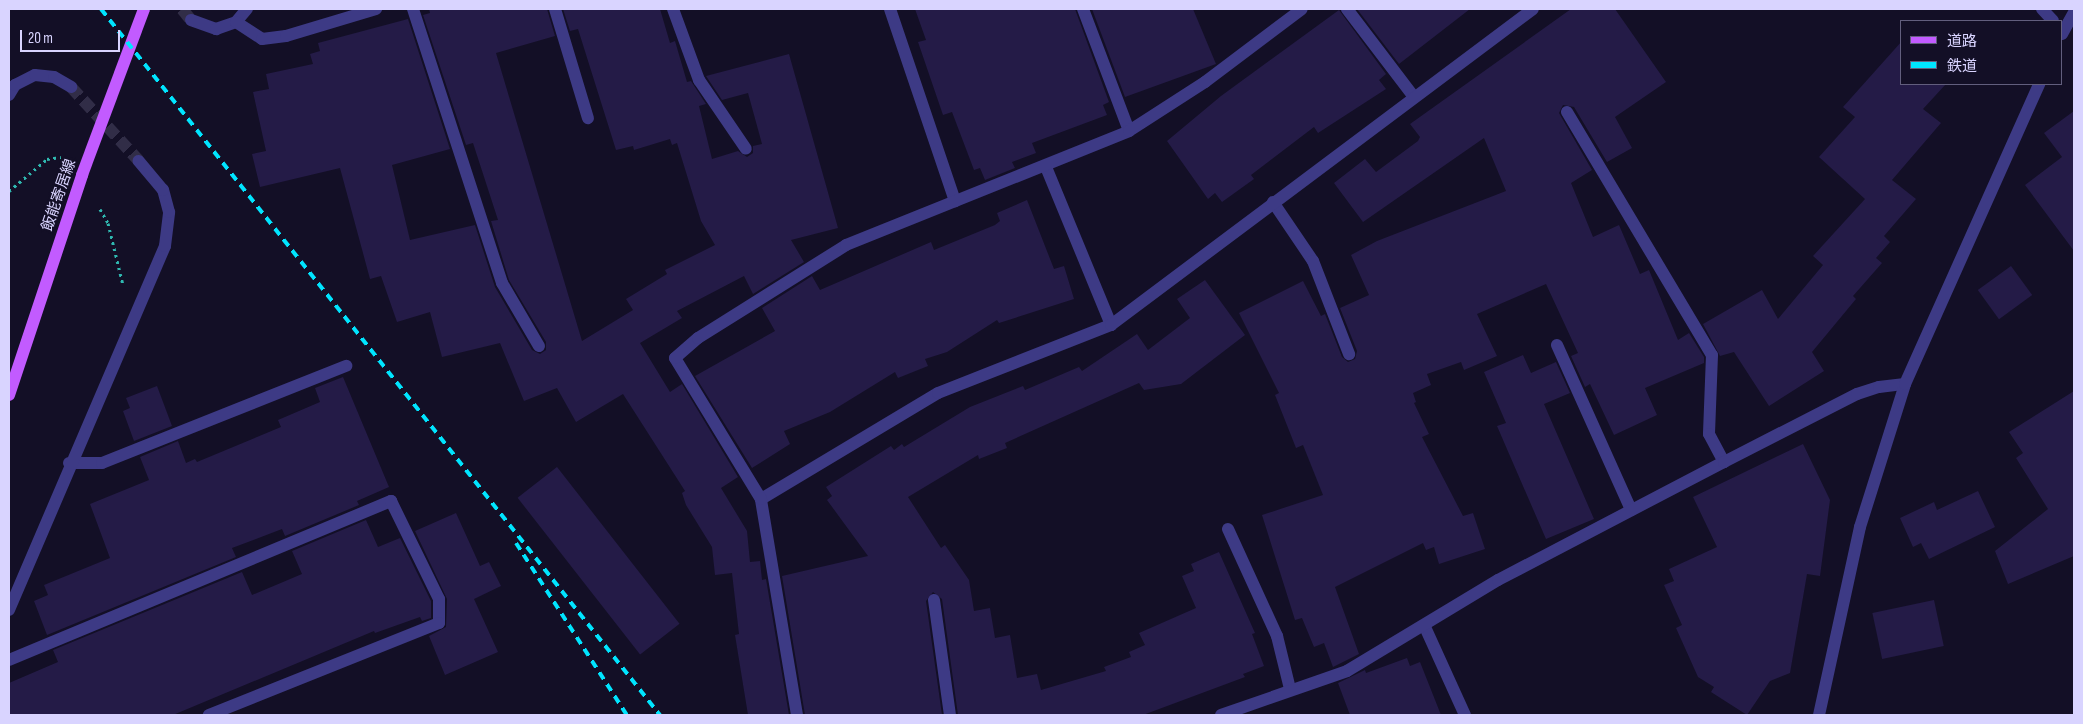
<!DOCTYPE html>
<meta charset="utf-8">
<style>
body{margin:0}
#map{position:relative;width:2083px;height:724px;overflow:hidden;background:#130f26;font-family:"Sofia Sans Condensed","Noto Sans JP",sans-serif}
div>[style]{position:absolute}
.building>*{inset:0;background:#241b47;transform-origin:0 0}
.minor-tunnel>*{height:12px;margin-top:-6px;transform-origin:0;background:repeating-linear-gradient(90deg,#312d47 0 12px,transparent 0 18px)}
.path>*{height:3px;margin-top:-1.5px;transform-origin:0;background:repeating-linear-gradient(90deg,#2fb8b0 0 2.5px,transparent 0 6.5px)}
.minor>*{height:12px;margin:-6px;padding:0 6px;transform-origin:6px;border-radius:6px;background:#3d3a85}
.major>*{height:12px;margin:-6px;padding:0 6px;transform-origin:6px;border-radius:6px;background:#c25bff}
.rail>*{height:4px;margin-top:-2px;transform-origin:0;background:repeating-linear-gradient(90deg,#00e5ff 0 8px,transparent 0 14px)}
span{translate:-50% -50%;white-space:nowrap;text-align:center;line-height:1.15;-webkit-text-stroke:4px #130f26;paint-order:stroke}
.street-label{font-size:15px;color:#d9d4ff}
.frame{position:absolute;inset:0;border:10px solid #d9d4ff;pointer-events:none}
.legend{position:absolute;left:1900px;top:20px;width:162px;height:65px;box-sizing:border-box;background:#130f26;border:1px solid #625e7d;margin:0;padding:6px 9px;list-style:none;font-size:15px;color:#d9d4ff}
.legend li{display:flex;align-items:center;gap:10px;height:25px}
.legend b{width:25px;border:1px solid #625e7d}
.scale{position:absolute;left:20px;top:30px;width:100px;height:22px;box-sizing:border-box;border:2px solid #d9d4ff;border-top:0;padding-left:6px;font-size:15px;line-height:18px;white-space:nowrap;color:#d9d4ff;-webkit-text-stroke:4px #130f26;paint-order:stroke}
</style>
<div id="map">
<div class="building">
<div style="clip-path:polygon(429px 9px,547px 9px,555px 36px,496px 53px,582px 341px,633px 310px,626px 299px,667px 274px,665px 270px,715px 245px,701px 221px,677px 143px,672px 145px,670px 139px,634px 150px,633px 146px,616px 150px,578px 29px,570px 31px,563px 9px,660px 9px,670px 43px,675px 41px,687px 82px,691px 81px,706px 104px,699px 106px,712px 159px,738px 151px,747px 157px,753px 153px,753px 146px,762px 144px,748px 93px,722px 100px,706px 76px,789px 54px,838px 228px,791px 240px,804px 262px,753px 294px,744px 276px,677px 311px,682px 318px,640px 343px,670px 392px,682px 384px,738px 477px,721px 488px,747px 531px,750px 562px,760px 561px,762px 580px,766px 579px,789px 715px,748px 715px,735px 635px,739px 634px,732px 573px,715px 575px,712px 547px,686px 505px,682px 493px,685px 491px,623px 394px,576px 422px,557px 388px,524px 401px,500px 343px,442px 357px,430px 312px,397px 322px,381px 276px,370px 279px,340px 168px,260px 187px,252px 154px,266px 151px,253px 92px,269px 89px,266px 74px,313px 64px,310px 54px,320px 51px,318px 43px,408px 19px,450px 149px,392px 165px,410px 240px,475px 225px,495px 287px,532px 350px,540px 354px,546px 350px,546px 342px,509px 280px,491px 221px,498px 220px,473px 143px,466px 145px,423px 15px,430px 13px)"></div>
<div style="clip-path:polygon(915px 9px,1075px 9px,1109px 102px,1103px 105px,1107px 115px,1032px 143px,1036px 153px,1012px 162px,1015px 168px,985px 180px,980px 168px,974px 170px,952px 112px,943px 115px,918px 42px,926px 40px)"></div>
<div style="clip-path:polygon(1092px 9px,1193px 9px,1216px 64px,1125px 97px)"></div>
<div style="clip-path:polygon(1357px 9px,1470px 9px,1399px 64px)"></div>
<div style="clip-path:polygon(1571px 9px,1615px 9px,1666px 82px,1615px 117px,1632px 148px,1607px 162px,1574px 107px,1563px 105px,1559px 113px,1592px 170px,1571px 183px,1593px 237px,1619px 225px,1640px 274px,1649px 270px,1678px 340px,1689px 333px,1704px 357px,1704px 363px,1645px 388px,1657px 415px,1614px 435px,1590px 384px,1585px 387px,1571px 356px,1578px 353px,1546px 284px,1477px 314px,1497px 356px,1464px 370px,1461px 362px,1427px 374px,1431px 385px,1413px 393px,1416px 402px,1414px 403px,1429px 434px,1422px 437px,1463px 516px,1473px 513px,1485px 549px,1439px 564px,1434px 547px,1426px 550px,1423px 543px,1335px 587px,1359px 654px,1333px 667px,1324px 643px,1314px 647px,1302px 618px,1295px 620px,1262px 515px,1323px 495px,1303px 445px,1296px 448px,1275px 395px,1279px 393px,1239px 313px,1303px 281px,1321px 316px,1325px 314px,1342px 357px,1348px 362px,1355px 359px,1357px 351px,1340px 308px,1369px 295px,1351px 255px,1377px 241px,1506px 191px,1484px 138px,1363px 222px,1334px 183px,1365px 159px,1376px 172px,1418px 141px,1420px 137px,1410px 124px)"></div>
<div style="clip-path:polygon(1339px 10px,1386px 74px,1379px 80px,1386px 89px,1318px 133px,1314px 127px,1251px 175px,1254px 179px,1222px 202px,1215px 193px,1208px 199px,1167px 141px,1221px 96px)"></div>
<div style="clip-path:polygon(1902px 41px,1902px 84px,1946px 84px,1923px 109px,1941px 123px,1892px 180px,1916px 199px,1884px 236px,1890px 242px,1876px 258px,1882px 263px,1853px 296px,1856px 299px,1812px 352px,1824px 371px,1769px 406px,1734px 352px,1720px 356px,1703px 324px,1762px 290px,1778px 319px,1823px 265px,1813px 256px,1865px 199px,1819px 157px,1855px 117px,1843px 107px)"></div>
<div style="clip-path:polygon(2074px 111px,2074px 251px,2025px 185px,2062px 157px,2044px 133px)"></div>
<div style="clip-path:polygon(1027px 200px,1054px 269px,1064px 266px,1074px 299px,999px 323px,997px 320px,947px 352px,925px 359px,928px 366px,898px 378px,895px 372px,830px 412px,784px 431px,790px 444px,752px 468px,695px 376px,775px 331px,762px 308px,812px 276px,820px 290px,931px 242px,934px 250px,995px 225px,1000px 221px,997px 213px)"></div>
<div style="left:2011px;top:266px;width:36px;height:41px;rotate:54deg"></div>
<div style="clip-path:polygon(1205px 280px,1245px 335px,1181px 384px,1144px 390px,1139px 383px,1005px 443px,1007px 448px,979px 459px,978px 455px,908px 497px,941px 548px,945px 545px,969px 580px,974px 611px,990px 608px,995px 638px,1010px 635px,1017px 678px,1037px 674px,1041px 690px,1106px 671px,1104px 667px,1131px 657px,1129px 652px,1145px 645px,1139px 633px,1196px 608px,1182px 576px,1194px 571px,1191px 564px,1219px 552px,1255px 633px,1252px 634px,1264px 666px,1243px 674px,1245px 677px,1143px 715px,958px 715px,942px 599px,933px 592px,926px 601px,942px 715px,805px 715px,782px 576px,868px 556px,827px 500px,832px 496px,826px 487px,891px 446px,894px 450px,902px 444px,904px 447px,970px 407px,1023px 386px,1025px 390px,1079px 367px,1082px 371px,1137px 334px,1148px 350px,1190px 318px,1177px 299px)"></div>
<div style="clip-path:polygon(1523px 355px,1531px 373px,1556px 362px,1570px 393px,1544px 404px,1594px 519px,1546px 539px,1497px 426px,1506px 423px,1484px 372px)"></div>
<div style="clip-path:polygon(343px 377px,389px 487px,357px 501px,359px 505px,285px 536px,282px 529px,232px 548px,236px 557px,47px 635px,34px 601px,48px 595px,44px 585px,110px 558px,90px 504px,149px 480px,140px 457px,178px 441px,186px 463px,195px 459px,197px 462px,281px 427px,278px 420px,320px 402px,315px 388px)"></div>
<div style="clip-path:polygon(157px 386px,172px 426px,134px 441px,123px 411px,130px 408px,126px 398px)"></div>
<div style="clip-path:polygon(2074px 391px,2074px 556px,2008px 584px,1995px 551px,2048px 509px,2016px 458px,2023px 453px,2009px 432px)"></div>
<div style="clip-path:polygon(1803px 444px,1830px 500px,1820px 576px,1807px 574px,1790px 673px,1770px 681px,1747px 715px,1711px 692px,1714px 687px,1698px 677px,1676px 628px,1682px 625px,1664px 585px,1674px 581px,1669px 569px,1717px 547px,1693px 497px)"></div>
<div style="left:557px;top:467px;width:199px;height:50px;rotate:52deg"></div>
<div style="clip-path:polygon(1978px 491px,1995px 527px,1929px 559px,1921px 543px,1913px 547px,1900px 518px,1934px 502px,1937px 510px)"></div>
<div style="clip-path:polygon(456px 513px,480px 566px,489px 562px,501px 586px,474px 599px,498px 652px,445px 675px,429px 636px,446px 627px,447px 599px,415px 531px)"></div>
<div style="clip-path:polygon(366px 520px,378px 547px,400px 538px,431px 601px,431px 618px,422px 621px,420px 617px,375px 633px,374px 631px,173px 715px,9px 715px,9px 683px,58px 662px,53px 650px,242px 572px,252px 595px,302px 574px,292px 551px)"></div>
<div style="left:1934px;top:600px;width:47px;height:63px;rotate:78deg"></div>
<div style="clip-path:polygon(1407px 658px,1410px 666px,1420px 662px,1441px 715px,1350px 715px,1338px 683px,1365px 670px,1366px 673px)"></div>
</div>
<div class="minor-tunnel">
<div style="left:182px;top:9px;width:14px;rotate:51deg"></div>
<div style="left:71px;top:87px;width:100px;rotate:47.4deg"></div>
</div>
<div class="path">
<div style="left:9px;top:191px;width:50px;rotate:-40.1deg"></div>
<div style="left:47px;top:159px;width:14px;rotate:-8deg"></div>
<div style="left:100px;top:209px;width:16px;rotate:60deg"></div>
<div style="left:108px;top:223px;width:64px;rotate:76.4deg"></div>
</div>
<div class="minor">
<div style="left:413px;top:9px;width:288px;rotate:72deg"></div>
<div style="left:502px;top:283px;width:73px;rotate:59.6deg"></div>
<div style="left:555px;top:9px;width:114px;rotate:73.2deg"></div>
<div style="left:673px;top:9px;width:76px;rotate:69.9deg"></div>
<div style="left:699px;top:80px;width:83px;rotate:55.7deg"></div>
<div style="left:890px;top:9px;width:203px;rotate:71.3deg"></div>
<div style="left:1083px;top:9px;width:130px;rotate:69.3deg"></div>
<div style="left:1347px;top:9px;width:111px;rotate:52.7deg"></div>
<div style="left:2042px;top:9px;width:16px;rotate:47deg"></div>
<div style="left:191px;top:20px;width:27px;rotate:20deg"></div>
<div style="left:216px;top:29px;width:21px;rotate:-19deg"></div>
<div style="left:236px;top:22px;width:17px;rotate:-50deg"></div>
<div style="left:236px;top:22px;width:31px;rotate:33deg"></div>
<div style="left:262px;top:39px;width:24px;rotate:-7deg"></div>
<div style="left:286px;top:36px;width:94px;rotate:-16.7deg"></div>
<div style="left:2062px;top:34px;width:25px;rotate:-61deg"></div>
<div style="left:9px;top:95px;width:12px;rotate:-59deg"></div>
<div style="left:15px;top:85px;width:22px;rotate:-27deg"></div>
<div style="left:35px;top:75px;width:19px;rotate:6deg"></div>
<div style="left:54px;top:77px;width:20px;rotate:30deg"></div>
<div style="left:1567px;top:112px;width:283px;rotate:59.2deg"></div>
<div style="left:1712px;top:355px;width:79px;rotate:92.2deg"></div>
<div style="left:1709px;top:434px;width:32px;rotate:62deg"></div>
<div style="left:1046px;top:167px;width:171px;rotate:67.6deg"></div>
<div style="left:1273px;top:202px;width:71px;rotate:55.9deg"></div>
<div style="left:1313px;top:261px;width:100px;rotate:68.8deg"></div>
<div style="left:1557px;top:345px;width:181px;rotate:65.8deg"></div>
<div style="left:69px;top:463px;width:33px"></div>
<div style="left:102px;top:463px;width:263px;rotate:-21.7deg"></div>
<div style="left:761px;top:499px;width:206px;rotate:-30.9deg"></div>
<div style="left:938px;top:393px;width:186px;rotate:-21.5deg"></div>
<div style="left:1111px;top:325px;width:527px;rotate:-36.83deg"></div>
<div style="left:1228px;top:529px;width:118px;rotate:65.4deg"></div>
<div style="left:1277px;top:636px;width:55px;rotate:76.2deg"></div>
<div style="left:934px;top:600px;width:116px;rotate:82.1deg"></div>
<div style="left:9px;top:610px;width:396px;rotate:-66.8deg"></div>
<div style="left:165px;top:246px;width:34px;rotate:-83deg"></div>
<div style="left:169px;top:212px;width:23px;rotate:-105deg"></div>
<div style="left:163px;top:190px;width:38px;rotate:-130deg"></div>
<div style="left:1425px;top:627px;width:97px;rotate:65.6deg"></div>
<div style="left:9px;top:660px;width:414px;rotate:-22.6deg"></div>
<div style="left:391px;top:501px;width:109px;rotate:63.9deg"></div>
<div style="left:439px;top:599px;width:24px;rotate:90deg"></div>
<div style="left:439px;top:623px;width:248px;rotate:158.2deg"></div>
<div style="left:797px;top:715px;width:219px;rotate:-99.5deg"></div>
<div style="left:761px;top:499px;width:165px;rotate:-121.4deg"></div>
<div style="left:675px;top:358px;width:30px;rotate:-41deg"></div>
<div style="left:698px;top:338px;width:175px;rotate:-32.1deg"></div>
<div style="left:846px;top:245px;width:305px;rotate:-21.9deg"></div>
<div style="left:1129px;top:131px;width:90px;rotate:-32.8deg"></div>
<div style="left:1205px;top:82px;width:121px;rotate:-37deg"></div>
<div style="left:1221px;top:715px;width:133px;rotate:-19.2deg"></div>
<div style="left:1347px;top:671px;width:176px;rotate:-31.1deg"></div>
<div style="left:1498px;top:580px;width:255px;rotate:-27.6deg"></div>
<div style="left:1724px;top:462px;width:149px;rotate:-27.1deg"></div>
<div style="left:1857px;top:394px;width:23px;rotate:-18deg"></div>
<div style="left:1879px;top:387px;width:26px;rotate:-7deg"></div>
<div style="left:1819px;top:715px;width:192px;rotate:-77.7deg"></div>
<div style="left:1860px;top:527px;width:150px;rotate:-72.5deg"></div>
<div style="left:1905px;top:384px;width:329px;rotate:-65.9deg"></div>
</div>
<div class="major">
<div style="left:9px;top:395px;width:232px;rotate:-71.6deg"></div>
<div style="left:82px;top:175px;width:177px;rotate:-69.5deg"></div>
</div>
<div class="rail">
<div style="left:101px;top:9px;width:901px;rotate:51.63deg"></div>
<div style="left:516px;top:543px;width:205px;rotate:57.2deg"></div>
</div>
<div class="street-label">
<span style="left:59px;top:195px;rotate:-71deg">飯能寄居線</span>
</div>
<div class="frame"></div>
<ul class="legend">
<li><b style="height:6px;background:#c25bff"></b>道路</li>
<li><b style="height:6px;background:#00e5ff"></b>鉄道</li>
</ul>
<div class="scale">20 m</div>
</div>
